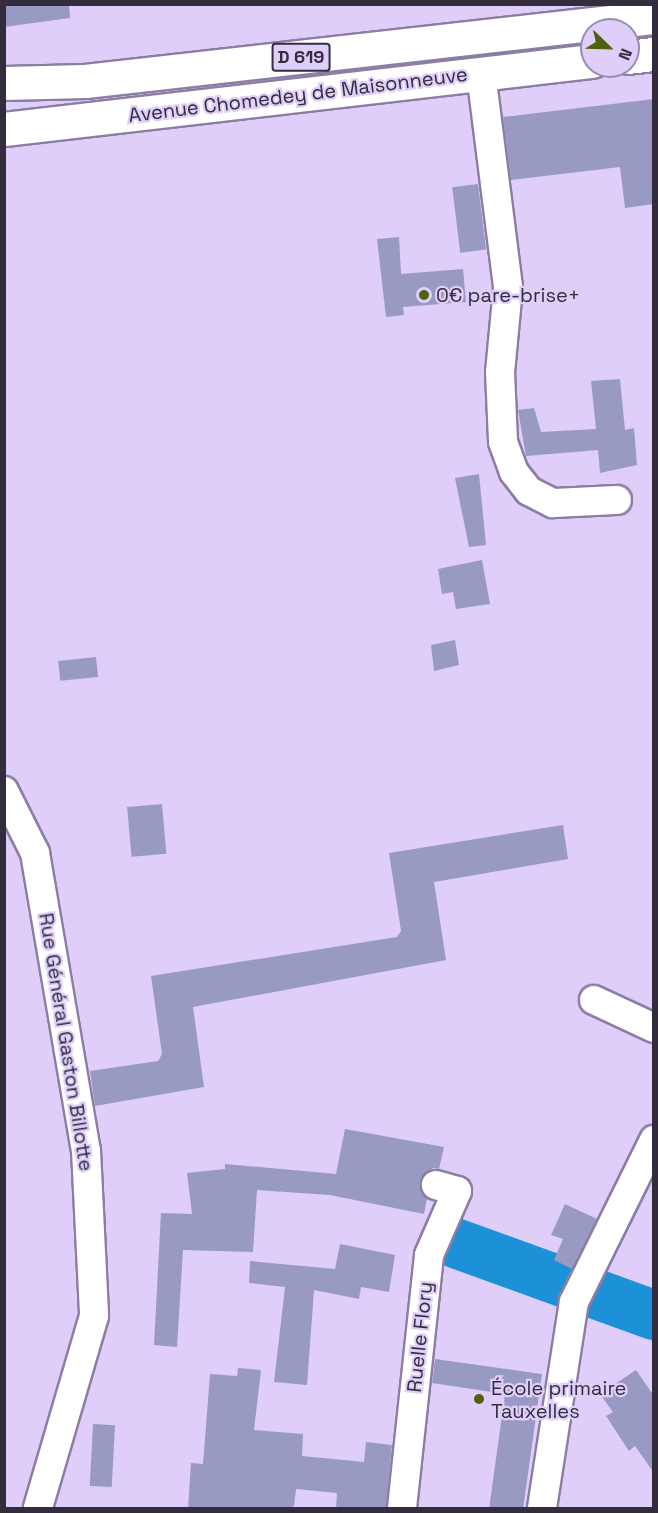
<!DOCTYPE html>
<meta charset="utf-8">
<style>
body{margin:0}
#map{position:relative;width:658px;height:1513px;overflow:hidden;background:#decef9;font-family:"Space Grotesk",sans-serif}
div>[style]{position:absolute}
.river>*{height:50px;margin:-25px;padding:0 25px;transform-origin:25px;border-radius:25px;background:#1c91d8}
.building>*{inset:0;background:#989ac3;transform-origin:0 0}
.roads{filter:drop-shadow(2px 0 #8c7da4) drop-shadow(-2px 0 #8c7da4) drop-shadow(0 2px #8c7da4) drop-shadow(0 -2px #8c7da4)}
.minor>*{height:28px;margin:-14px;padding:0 14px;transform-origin:14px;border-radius:14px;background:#fff}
.primary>*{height:33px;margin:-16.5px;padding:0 16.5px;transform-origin:16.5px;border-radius:16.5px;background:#fff}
.dots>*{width:16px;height:16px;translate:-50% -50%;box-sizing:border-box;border:3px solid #decef9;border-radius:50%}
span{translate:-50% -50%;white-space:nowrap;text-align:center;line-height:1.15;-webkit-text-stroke:4.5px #decef9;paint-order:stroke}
.shield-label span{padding:2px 4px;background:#decef9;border:2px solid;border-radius:4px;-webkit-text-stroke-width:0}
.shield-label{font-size:18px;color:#322c3c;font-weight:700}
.street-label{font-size:20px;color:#322c3c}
.poi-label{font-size:20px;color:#322c3c}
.left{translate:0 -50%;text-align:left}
.frame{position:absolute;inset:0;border:6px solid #322c3c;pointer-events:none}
.north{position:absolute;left:580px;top:18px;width:60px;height:60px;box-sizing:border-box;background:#decef9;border:2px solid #998dad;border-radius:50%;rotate:113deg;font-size:16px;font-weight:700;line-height:24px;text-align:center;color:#322c3c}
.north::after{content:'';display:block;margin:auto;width:21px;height:27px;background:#4e620a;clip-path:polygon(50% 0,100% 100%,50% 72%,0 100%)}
</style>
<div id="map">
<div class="river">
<div style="left:455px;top:1243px;width:212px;rotate:19.9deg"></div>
</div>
<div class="building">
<div style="clip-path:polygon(4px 4px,69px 4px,70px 18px,4px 27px)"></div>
<div style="clip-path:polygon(654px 99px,654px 204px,625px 208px,620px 167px,511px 180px,503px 117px)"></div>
<div style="left:478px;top:184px;width:66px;height:26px;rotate:83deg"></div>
<div style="clip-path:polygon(399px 237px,401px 274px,463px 269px,466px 302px,403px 307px,404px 315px,386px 317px,377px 239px)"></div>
<div style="clip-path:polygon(620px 379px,625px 430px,634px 428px,637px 465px,600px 473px,598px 450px,526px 456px,518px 410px,534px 408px,541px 432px,596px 429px,591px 381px)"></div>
<div style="clip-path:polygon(479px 474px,486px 545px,469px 547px,455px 478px)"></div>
<div style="clip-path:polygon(482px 560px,490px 604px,456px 609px,453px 592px,442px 594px,438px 569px)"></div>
<div style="clip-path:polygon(455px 640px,459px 665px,434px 671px,431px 645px)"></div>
<div style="left:96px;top:657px;width:20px;height:38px;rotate:84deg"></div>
<div style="left:162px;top:804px;width:50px;height:35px;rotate:85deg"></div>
<div style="clip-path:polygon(563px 825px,568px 859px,434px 882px,446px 960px,193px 1007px,204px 1087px,95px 1106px,90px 1071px,158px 1061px,162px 1054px,151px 976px,397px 937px,401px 931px,389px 853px)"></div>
<div style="clip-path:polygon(345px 1129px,444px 1147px,439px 1169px,433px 1168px,420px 1181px,427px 1198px,424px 1214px,330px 1195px,257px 1190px,253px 1252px,183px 1250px,177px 1347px,154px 1345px,161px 1213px,192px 1214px,187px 1173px,225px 1169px,225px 1164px,336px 1174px)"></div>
<div style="clip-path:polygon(565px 1204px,597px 1219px,572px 1269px,554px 1260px,563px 1239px,551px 1235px)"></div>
<div style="clip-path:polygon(340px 1244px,395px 1255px,389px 1292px,361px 1287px,359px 1299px,314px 1290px,307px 1385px,274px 1382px,285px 1287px,249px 1283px,250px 1261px,335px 1269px)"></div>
<div style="clip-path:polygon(435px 1359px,542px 1374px,523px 1509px,489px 1509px,505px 1394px,432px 1383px)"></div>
<div style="clip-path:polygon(238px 1368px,261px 1370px,254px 1430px,303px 1434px,302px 1456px,364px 1462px,366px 1442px,392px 1445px,386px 1509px,336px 1509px,337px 1493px,296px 1489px,294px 1506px,284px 1509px,188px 1509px,191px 1463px,203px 1464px,210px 1374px,237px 1376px)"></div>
<div style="clip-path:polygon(636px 1370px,654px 1396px,654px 1473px,635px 1446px,629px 1451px,606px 1416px,613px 1412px,600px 1394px)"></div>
<div style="left:93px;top:1424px;width:22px;height:62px;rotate:3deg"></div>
</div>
<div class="roads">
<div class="minor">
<div style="left:481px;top:73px;width:217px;rotate:82.8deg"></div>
<div style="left:508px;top:288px;width:84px;rotate:95.4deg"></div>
<div style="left:500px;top:372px;width:70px;rotate:87.5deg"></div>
<div style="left:503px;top:442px;width:32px;rotate:70deg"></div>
<div style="left:514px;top:472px;width:24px;rotate:52deg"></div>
<div style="left:529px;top:491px;width:27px;rotate:27deg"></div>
<div style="left:553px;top:503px;width:64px;rotate:-2.7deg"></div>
<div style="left:4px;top:791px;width:69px;rotate:63.4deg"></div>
<div style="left:35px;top:853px;width:301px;rotate:80.3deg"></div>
<div style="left:86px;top:1150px;width:166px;rotate:87.2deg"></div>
<div style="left:94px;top:1316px;width:200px;rotate:106.3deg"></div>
<div style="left:594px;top:1000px;width:66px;rotate:25deg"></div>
<div style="left:402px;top:1508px;width:254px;rotate:-83.9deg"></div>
<div style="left:429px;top:1255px;width:70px;rotate:-66.4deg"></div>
<div style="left:457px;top:1191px;width:22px;rotate:-164deg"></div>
<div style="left:542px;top:1508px;width:208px;rotate:-81.2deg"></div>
<div style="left:574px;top:1302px;width:181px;rotate:-63.7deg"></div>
</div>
<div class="primary">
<div style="left:628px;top:57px;width:26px;rotate:-7deg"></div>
<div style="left:4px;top:83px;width:81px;rotate:-1.4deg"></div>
<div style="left:85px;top:81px;width:573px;rotate:-6.42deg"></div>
<div style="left:4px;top:129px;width:592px;rotate:-6.6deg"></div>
</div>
</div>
<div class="dots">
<div style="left:424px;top:295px;background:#4e620a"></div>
<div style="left:479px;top:1399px;background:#4e620a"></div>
</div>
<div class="shield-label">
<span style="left:301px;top:57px">D 619</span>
</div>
<div class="street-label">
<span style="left:298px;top:95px;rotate:-7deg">Avenue Chomedey de Maisonneuve</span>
<span style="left:66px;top:1042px;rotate:81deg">Rue Général Gaston Billotte</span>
<span style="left:420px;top:1337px;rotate:-84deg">Ruelle Flory</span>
</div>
<div class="poi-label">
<span class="left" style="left:436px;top:295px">0€ pare-brise+</span>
<span class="left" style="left:491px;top:1400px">École primaire<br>Tauxelles</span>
</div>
<div class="frame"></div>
<div class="north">N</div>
</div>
